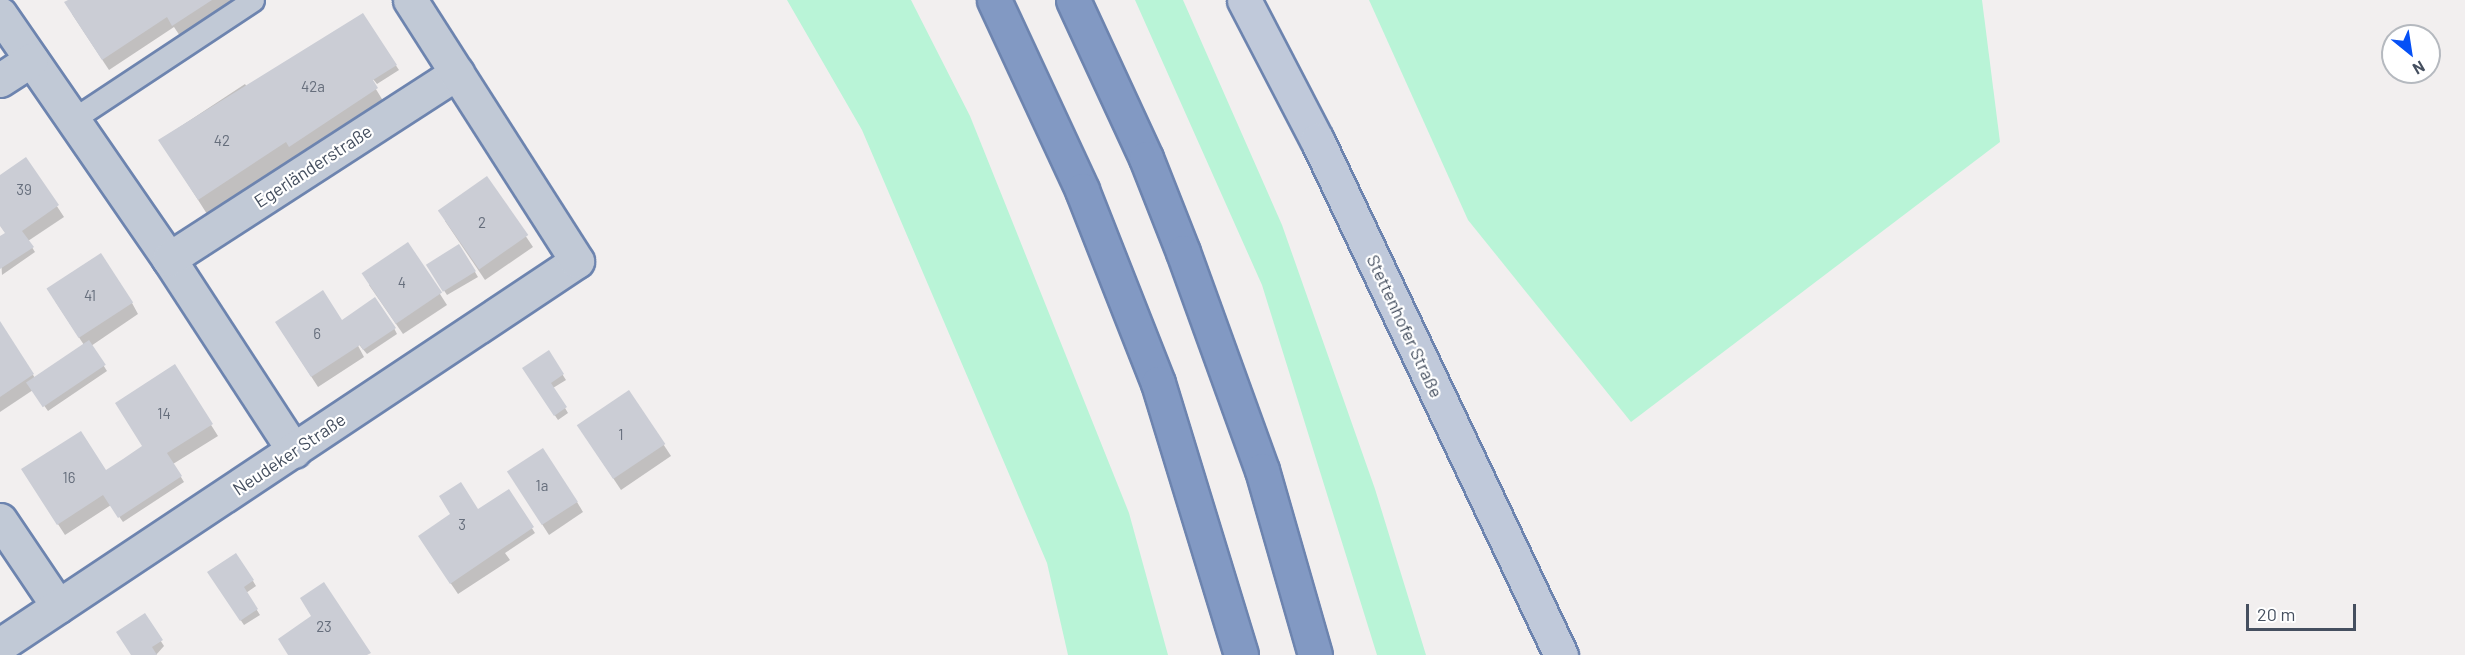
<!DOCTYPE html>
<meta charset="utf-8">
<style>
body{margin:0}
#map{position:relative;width:2465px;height:655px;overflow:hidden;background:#f2efef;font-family:Barlow,sans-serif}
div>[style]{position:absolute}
.green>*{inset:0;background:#b9f4d7}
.shadow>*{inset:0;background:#0003}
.building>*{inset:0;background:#cbcdd5;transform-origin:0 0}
.roads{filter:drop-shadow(2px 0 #6d84af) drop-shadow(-2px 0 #6d84af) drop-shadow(0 2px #6d84af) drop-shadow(0 -2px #6d84af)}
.lane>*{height:21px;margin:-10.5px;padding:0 10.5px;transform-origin:10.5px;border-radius:10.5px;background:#c1c9d6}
.street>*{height:33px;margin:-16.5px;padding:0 16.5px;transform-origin:16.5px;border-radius:16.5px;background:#c1c9d6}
.secondary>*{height:33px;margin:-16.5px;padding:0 16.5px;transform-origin:16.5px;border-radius:16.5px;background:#c0c9da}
.highway>*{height:33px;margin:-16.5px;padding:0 16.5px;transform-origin:16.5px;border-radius:16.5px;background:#8299c3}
span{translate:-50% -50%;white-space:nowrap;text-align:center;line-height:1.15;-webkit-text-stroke:4.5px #fff;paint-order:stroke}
.number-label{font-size:15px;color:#666e7c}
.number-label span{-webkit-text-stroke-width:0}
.street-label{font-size:18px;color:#454f5f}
.north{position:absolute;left:2381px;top:24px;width:60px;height:60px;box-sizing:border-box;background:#fff;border:2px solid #b5b9bf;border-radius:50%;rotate:150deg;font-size:16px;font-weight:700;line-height:24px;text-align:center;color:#454f5f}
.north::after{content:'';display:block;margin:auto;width:21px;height:27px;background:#0550f6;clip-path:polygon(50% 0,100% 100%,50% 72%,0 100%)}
.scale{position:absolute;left:2246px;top:604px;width:110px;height:27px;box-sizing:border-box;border:3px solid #454f5f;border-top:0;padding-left:8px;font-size:18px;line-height:21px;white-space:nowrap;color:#454f5f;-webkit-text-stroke:4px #fff;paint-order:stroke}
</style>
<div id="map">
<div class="green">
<div style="clip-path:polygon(787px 0,911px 0,970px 116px,1129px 513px,1168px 655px,1068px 655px,1047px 563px,862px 130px)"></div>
<div style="clip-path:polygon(1135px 0,1183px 0,1282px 225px,1375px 489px,1426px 655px,1377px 655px,1262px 285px)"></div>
<div style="clip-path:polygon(1369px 0,1982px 0,2000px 142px,1631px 422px,1468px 220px)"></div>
</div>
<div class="shadow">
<div style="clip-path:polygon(71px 0,235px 0,180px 36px,174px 27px,109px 70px,72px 14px)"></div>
<div style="clip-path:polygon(362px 15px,399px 70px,377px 84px,360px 63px,385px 104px,207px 214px,160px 140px,245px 84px,248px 89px,337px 30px,344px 40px,341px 29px)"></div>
<div style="clip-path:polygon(26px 159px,64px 217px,28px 241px,35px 252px,2px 275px,0 238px,6px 234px,0 225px,0 177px)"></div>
<div style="clip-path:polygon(487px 178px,533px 247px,485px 280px,445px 221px)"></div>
<div style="clip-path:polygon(408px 244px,447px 305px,403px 334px,369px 285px)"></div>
<div style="clip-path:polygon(428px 266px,475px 272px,478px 277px,447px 295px)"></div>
<div style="clip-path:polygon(55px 301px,132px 303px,138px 314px,91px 346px,107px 371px,48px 411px,33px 390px,0 412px,0 324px,35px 378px,84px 345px)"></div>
<div style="clip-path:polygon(394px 328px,397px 334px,367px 354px,355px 340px,364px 357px,318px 387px,283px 333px)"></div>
<div style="clip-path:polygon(548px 352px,566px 380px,553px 388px,568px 413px,558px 420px,527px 374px)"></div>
<div style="clip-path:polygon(174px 366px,218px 436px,173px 464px,184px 482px,123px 522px,111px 505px,65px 535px,30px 481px,106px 472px,144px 447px)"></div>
<div style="clip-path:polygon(629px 392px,671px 456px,621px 490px,585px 436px)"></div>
<div style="clip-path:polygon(515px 482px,577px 502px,583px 512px,549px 535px)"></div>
<div style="clip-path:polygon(508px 491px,535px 533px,505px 553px,510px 560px,458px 594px,426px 547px,452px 515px,478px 511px)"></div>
<div style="clip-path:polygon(212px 578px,253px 581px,256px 586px,246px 593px,260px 615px,244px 625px)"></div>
<div style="clip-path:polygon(144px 615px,164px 646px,156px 655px,132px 655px)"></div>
</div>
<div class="building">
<div style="clip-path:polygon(68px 0,212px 0,172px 26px,167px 17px,102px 60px,64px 2px)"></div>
<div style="clip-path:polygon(363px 13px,397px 65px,373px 80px,378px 88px,289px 147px,286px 142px,198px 200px,158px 140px)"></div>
<div style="clip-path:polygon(26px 157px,59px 205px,22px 231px,34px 247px,0 269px,0 236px,5px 233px,0 226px,0 175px)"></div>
<div style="left:487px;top:176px;width:72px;height:60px;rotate:55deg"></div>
<div style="left:408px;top:242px;width:61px;height:56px;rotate:56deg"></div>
<div style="left:459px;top:244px;width:32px;height:39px;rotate:58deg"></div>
<div style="left:101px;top:253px;width:59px;height:65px;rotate:57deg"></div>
<div style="clip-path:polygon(323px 290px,342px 320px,375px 297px,396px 328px,363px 350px,360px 345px,311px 377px,275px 322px)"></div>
<div style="clip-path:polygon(0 321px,34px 374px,0 397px)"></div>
<div style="left:89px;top:340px;width:30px;height:76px;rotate:56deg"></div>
<div style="clip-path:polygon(549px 350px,564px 374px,551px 383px,567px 407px,554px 416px,522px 368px)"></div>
<div style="clip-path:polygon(175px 364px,213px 424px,167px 453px,182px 476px,118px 518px,103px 495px,57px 525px,21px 469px,81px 431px,106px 470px,123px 459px,142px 446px,115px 403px)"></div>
<div style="left:629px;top:390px;width:65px;height:63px;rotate:56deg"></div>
<div style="left:543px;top:448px;width:64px;height:43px;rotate:57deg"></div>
<div style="clip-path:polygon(461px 482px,478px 509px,509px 489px,534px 527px,450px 584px,418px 536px,450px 514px,439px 496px)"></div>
<div style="clip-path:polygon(236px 553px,254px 580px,244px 587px,258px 609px,240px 621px,207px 572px)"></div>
<div style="clip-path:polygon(324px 582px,371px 653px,367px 655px,288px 655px,278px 639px,311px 616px,300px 598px)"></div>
<div style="clip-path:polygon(145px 613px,163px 640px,152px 647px,157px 655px,131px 655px,116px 632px)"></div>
</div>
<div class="roads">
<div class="lane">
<div style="left:72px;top:120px;width:217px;rotate:-33.5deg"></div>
</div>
<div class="street">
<div style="left:0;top:14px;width:298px;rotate:55.4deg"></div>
<div style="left:169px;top:259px;width:229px;rotate:56.9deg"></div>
<div style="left:0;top:80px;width:37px;rotate:-33deg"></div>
<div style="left:169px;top:259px;width:343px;rotate:-32.9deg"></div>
<div style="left:0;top:520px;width:104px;rotate:56deg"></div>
<div style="left:0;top:645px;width:693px;rotate:-33.64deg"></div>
<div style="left:577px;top:261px;width:310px;rotate:-122.6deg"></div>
</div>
<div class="secondary">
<div style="left:1244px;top:0;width:158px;rotate:62.5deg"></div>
<div style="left:1317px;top:140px;width:570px;rotate:64.65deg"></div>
</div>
<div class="highway">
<div style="left:994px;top:0;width:209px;rotate:65.1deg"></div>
<div style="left:1082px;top:190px;width:207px;rotate:68.5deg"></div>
<div style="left:1158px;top:383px;width:284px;rotate:73deg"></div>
<div style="left:1073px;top:0;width:174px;rotate:65.2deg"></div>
<div style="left:1146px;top:158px;width:101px;rotate:68.5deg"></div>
<div style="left:1183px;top:252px;width:232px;rotate:70.1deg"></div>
<div style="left:1262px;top:470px;width:192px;rotate:74deg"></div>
</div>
</div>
<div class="number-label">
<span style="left:313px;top:87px">42a</span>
<span style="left:222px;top:141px">42</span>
<span style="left:24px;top:190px">39</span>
<span style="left:482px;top:223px">2</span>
<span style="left:402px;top:283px">4</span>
<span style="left:90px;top:296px">41</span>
<span style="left:317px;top:334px">6</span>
<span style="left:164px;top:414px">14</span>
<span style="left:621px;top:435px">1</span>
<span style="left:69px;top:478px">16</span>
<span style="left:542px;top:486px">1a</span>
<span style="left:462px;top:525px">3</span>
<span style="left:324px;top:627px">23</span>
</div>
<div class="street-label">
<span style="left:313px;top:166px;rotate:-33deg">Egerländerstraße</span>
<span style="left:1405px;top:326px;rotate:65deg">Stettenhofer Straße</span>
<span style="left:289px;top:454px;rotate:-34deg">Neudeker Straße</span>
</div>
<div class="north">N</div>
<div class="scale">20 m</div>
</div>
